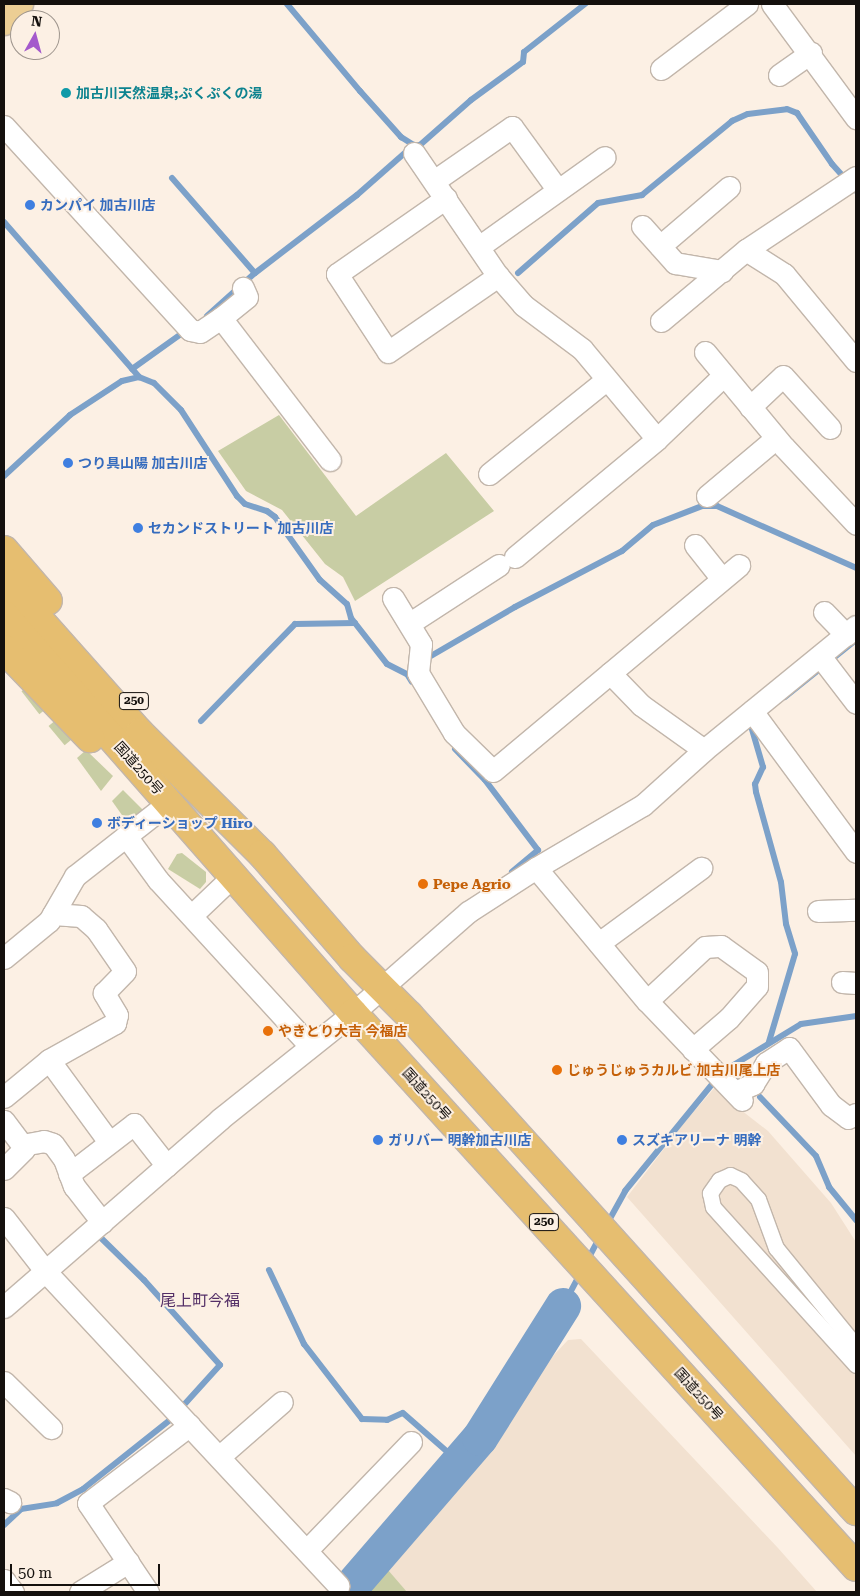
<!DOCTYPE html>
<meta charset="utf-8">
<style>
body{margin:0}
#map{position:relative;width:860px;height:1596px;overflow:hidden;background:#fcf0e4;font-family:"Roboto Serif","Noto Sans JP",serif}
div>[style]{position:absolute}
.built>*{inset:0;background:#f2e1d0}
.green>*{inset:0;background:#c8cda4;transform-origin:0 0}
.stream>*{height:6px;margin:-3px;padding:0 3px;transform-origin:3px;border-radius:3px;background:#7ca1c9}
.river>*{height:36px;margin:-18px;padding:0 18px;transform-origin:18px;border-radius:18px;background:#7ca1c9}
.roads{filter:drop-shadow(1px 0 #c2b6ab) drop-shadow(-1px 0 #c2b6ab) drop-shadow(0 1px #c2b6ab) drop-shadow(0 -1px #c2b6ab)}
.pedestrian>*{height:15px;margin:-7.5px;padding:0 7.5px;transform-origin:7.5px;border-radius:7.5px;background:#fff}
.minor>*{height:21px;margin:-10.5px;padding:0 10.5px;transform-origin:10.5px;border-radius:10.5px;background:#fff}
.primary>*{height:28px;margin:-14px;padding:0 14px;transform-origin:14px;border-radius:14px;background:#ecce94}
.trunk>*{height:28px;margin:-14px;padding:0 14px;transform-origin:14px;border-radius:14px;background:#e6be70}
.dots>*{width:14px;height:14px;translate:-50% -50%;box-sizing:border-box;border:2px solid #fcf0e4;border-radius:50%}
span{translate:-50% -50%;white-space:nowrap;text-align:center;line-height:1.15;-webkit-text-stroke:4px #fcf0e4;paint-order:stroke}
.shield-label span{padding:1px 4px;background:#fcf0e4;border:1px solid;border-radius:4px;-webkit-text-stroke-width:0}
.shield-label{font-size:12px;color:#14100d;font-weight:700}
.culture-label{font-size:14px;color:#0d838f;font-weight:700}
.left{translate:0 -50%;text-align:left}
.shop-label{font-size:14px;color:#366cbe;font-weight:700}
.street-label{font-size:14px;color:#14100d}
.food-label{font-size:14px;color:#c56008;font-weight:700}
.quarter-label{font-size:16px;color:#542f67}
.frame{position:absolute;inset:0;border:5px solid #14100d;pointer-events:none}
.north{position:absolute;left:10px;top:10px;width:50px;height:50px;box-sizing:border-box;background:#fcf0e4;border:1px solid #9f968e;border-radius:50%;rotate:7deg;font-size:14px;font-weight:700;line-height:20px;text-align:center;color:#14100d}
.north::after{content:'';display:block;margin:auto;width:18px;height:22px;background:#a459cc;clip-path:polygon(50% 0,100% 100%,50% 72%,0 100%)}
.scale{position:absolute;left:10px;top:1564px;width:150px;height:22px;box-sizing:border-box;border:2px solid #14100d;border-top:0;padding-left:6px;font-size:15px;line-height:18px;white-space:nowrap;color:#14100d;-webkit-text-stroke:4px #fcf0e4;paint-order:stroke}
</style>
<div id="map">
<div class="built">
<div style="clip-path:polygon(717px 1085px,732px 1103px,768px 1131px,831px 1203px,856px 1242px,856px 1456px,627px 1197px,683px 1124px)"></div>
<div style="clip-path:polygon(581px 1339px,778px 1548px,817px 1592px,366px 1592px,489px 1450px,514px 1409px,552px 1357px,568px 1340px)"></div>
</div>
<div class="green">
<div style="clip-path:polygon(279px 415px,356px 516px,446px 453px,494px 511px,355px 601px,343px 577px,325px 564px,282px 510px,246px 491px,218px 451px)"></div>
<div style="left:27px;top:687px;width:29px;height:7px;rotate:52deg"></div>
<div style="left:57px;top:719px;width:25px;height:11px;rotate:50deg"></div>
<div style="clip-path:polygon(86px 750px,113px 776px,101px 791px,77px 758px)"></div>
<div style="clip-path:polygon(123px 790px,143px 810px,129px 825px,112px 801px)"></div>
<div style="clip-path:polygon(182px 853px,206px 872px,206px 882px,200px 889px,168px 869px,177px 854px)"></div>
<div style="clip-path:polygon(388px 1570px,407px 1592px,368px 1592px)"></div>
</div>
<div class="stream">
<div style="left:287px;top:4px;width:114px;rotate:50deg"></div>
<div style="left:360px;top:91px;width:62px;rotate:48.3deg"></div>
<div style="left:401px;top:137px;width:15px;rotate:32deg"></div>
<div style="left:172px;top:178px;width:126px;rotate:48.9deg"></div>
<div style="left:4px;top:222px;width:206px;rotate:48.9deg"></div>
<div style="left:518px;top:273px;width:106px;rotate:-41.2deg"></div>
<div style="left:598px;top:203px;width:45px;rotate:-10.3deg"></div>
<div style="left:642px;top:195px;width:117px;rotate:-39.4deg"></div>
<div style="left:732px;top:121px;width:17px;rotate:-24deg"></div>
<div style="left:748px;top:114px;width:39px;rotate:-7deg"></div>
<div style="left:787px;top:109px;width:11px;rotate:22deg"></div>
<div style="left:797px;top:113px;width:62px;rotate:55.5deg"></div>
<div style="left:832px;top:164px;width:36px;rotate:48deg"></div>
<div style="left:207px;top:316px;width:64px;rotate:-41.9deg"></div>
<div style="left:255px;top:273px;width:128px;rotate:-37.4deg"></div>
<div style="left:357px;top:195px;width:76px;rotate:-41.3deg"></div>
<div style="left:414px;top:145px;width:6px"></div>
<div style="left:420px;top:145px;width:68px;rotate:-41.4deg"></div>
<div style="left:471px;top:100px;width:64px;rotate:-36.2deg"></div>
<div style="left:523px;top:62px;width:10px;rotate:-84deg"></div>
<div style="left:524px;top:52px;width:78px;rotate:-38.2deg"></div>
<div style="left:132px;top:369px;width:60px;rotate:-35.5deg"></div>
<div style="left:4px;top:476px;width:90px;rotate:-42.7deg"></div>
<div style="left:70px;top:415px;width:62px;rotate:-33.2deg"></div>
<div style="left:122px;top:381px;width:17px;rotate:-13deg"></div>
<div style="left:139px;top:377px;width:16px;rotate:22deg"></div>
<div style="left:154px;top:383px;width:38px;rotate:45deg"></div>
<div style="left:181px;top:410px;width:103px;rotate:56.9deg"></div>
<div style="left:237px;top:496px;width:11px;rotate:45deg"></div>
<div style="left:245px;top:504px;width:23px;rotate:18deg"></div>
<div style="left:267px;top:511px;width:10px;rotate:37deg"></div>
<div style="left:275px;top:517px;width:77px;rotate:54.5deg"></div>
<div style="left:320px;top:580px;width:36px;rotate:42deg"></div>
<div style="left:347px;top:604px;width:15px;rotate:74deg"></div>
<div style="left:351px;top:618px;width:58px;rotate:52deg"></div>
<div style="left:387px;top:664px;width:22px;rotate:27deg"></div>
<div style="left:407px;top:674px;width:9px;rotate:58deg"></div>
<div style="left:424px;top:660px;width:105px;rotate:-30.2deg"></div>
<div style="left:515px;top:607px;width:121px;rotate:-27.6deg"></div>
<div style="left:622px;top:551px;width:40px;rotate:-40deg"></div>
<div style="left:653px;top:525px;width:53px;rotate:-21.2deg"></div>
<div style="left:702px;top:506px;width:15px"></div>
<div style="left:717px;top:506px;width:152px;rotate:24deg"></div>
<div style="left:785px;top:697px;width:91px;rotate:-38.8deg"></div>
<div style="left:201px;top:721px;width:135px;rotate:-45.9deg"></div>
<div style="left:295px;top:624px;width:60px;rotate:-1deg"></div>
<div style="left:751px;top:726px;width:43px;rotate:73.7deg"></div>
<div style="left:763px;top:767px;width:19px;rotate:115deg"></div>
<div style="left:755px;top:784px;width:8px;rotate:83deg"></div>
<div style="left:756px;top:792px;width:93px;rotate:74.5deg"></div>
<div style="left:781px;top:882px;width:42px;rotate:83.2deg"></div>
<div style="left:786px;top:924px;width:31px;rotate:73deg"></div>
<div style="left:795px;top:954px;width:92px;rotate:106.5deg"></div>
<div style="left:455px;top:749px;width:43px;rotate:45.9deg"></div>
<div style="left:485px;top:780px;width:88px;rotate:52.9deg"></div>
<div style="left:538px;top:850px;width:34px;rotate:140deg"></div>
<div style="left:760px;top:1097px;width:81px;rotate:46.5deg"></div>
<div style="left:816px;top:1156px;width:34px;rotate:67deg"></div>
<div style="left:829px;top:1187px;width:43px;rotate:50.7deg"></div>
<div style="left:607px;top:1224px;width:38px;rotate:-61deg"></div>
<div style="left:625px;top:1191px;width:154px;rotate:-50.8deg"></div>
<div style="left:722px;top:1072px;width:92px;rotate:-31.3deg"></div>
<div style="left:801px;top:1024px;width:56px;rotate:-8.3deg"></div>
<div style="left:99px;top:1236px;width:63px;rotate:44.4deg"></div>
<div style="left:144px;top:1280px;width:114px;rotate:48.2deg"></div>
<div style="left:220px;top:1365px;width:57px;rotate:132.1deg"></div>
<div style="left:587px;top:1261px;width:27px;rotate:-62deg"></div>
<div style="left:269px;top:1270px;width:82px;rotate:64.7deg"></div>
<div style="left:304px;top:1344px;width:95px;rotate:52.3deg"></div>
<div style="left:362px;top:1419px;width:25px;rotate:2deg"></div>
<div style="left:387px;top:1420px;width:17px;rotate:-24deg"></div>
<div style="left:403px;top:1413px;width:74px;rotate:41.2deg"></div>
<div style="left:563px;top:1306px;width:36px;rotate:-62deg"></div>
<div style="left:4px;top:1525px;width:23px;rotate:-43deg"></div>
<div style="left:21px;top:1509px;width:36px;rotate:-9deg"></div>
<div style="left:57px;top:1503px;width:30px;rotate:-28deg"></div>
<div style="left:83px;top:1489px;width:116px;rotate:-38.4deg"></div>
</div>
<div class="river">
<div style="left:347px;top:1592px;width:203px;rotate:-49.2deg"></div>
<div style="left:480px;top:1438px;width:156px;rotate:-57.8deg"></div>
</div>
<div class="roads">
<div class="pedestrian">
<div style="left:856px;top:1346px;width:127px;rotate:-129.2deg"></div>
<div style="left:776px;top:1248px;width:52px;rotate:-110.2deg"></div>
<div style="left:758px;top:1199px;width:25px;rotate:-132deg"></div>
<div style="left:741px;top:1180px;width:12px;rotate:-156deg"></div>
<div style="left:730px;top:1175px;width:12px;rotate:156deg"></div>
<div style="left:719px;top:1180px;width:16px;rotate:125deg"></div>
<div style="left:710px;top:1193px;width:14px;rotate:78deg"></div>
<div style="left:713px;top:1207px;width:213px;rotate:47.9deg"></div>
</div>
<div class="minor">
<div style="left:772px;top:4px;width:142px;rotate:53.6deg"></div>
<div style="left:661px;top:69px;width:108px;rotate:-37.1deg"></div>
<div style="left:779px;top:75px;width:39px;rotate:-35deg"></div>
<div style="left:4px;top:126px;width:276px;rotate:47.6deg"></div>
<div style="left:190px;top:330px;width:10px;rotate:11deg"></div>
<div style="left:200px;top:332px;width:25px;rotate:-34deg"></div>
<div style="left:221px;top:318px;width:33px;rotate:-39deg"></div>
<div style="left:247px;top:297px;width:10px;rotate:-114deg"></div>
<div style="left:414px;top:153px;width:149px;rotate:55.7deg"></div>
<div style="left:498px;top:276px;width:38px;rotate:49deg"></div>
<div style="left:523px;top:305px;width:74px;rotate:36.7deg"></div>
<div style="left:582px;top:349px;width:117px;rotate:50.2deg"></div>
<div style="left:434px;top:181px;width:95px;rotate:-34.7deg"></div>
<div style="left:512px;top:127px;width:77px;rotate:54deg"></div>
<div style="left:446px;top:198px;width:133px;rotate:145.1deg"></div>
<div style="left:337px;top:274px;width:93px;rotate:56.8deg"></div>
<div style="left:388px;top:352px;width:134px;rotate:-34.6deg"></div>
<div style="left:642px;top:226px;width:50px;rotate:48.3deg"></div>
<div style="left:675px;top:263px;width:48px;rotate:9.7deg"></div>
<div style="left:480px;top:246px;width:153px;rotate:-35.5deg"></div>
<div style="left:660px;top:246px;width:91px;rotate:-40.5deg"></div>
<div style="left:746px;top:250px;width:45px;rotate:32.3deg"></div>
<div style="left:784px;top:274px;width:113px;rotate:50.4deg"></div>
<div style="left:221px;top:318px;width:179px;rotate:52.5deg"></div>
<div style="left:661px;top:321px;width:111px;rotate:-39.9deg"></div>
<div style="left:746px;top:250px;width:132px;rotate:-33.6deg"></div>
<div style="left:705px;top:352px;width:124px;rotate:50.3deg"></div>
<div style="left:784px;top:447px;width:105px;rotate:46.9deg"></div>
<div style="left:750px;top:407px;width:45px;rotate:-43.2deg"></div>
<div style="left:783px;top:376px;width:70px;rotate:47.9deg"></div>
<div style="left:489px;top:474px;width:151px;rotate:-38.8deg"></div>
<div style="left:707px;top:496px;width:90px;rotate:-40deg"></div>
<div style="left:695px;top:545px;width:43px;rotate:51.5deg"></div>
<div style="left:515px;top:557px;width:185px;rotate:-39.7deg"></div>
<div style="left:657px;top:439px;width:91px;rotate:-43.7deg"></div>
<div style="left:393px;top:598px;width:54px;rotate:58.7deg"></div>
<div style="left:421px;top:644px;width:29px;rotate:96deg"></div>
<div style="left:418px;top:673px;width:70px;rotate:59deg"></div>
<div style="left:454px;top:733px;width:54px;rotate:44.3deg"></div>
<div style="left:493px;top:771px;width:321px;rotate:-39.9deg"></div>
<div style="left:824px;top:612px;width:32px;rotate:46deg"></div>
<div style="left:410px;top:623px;width:106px;rotate:-33.1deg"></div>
<div style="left:820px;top:656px;width:59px;rotate:52.5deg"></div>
<div style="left:610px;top:673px;width:45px;rotate:45.9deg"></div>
<div style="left:641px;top:705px;width:77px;rotate:35.5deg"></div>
<div style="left:752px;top:711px;width:175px;rotate:53.6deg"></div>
<div style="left:126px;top:836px;width:54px;rotate:54deg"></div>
<div style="left:158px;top:880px;width:225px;rotate:47.5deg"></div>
<div style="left:536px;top:868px;width:173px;rotate:50.2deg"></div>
<div style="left:647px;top:1001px;width:137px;rotate:46.2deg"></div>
<div style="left:818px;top:911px;width:38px;rotate:-2deg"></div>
<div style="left:192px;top:915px;width:58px;rotate:-43.6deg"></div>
<div style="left:599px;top:943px;width:127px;rotate:-36.3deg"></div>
<div style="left:4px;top:958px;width:58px;rotate:-39.4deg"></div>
<div style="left:49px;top:921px;width:52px;rotate:-60deg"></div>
<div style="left:75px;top:876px;width:112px;rotate:-38.1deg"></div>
<div style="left:842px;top:982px;width:14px;rotate:4deg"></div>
<div style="left:647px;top:1001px;width:79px;rotate:-43deg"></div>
<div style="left:705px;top:947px;width:16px;rotate:-4deg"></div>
<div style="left:721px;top:946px;width:44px;rotate:35.8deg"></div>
<div style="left:757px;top:972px;width:14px;rotate:90deg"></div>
<div style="left:757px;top:986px;width:43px;rotate:131.2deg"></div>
<div style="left:729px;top:1018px;width:48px;rotate:139.3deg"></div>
<div style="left:49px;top:1060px;width:102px;rotate:53.8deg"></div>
<div style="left:735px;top:1092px;width:20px;rotate:-24deg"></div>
<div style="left:753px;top:1084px;width:25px;rotate:-58deg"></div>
<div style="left:766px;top:1063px;width:27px;rotate:-33deg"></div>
<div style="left:789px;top:1048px;width:71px;rotate:53.6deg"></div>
<div style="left:831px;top:1105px;width:21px;rotate:37deg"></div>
<div style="left:848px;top:1118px;width:9px;rotate:-27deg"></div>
<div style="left:4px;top:1097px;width:58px;rotate:-39.4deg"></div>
<div style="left:49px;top:1060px;width:76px;rotate:-29.3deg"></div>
<div style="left:115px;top:1023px;width:8px;rotate:-76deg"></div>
<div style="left:117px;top:1015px;width:26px;rotate:-121deg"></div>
<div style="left:104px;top:993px;width:30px;rotate:-46deg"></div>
<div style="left:125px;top:971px;width:51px;rotate:-124.6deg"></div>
<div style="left:96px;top:929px;width:20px;rotate:-139deg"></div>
<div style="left:81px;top:916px;width:28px;rotate:-176deg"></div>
<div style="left:4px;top:1121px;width:30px;rotate:53deg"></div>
<div style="left:22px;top:1145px;width:22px;rotate:-10deg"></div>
<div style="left:44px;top:1141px;width:9px;rotate:18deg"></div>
<div style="left:53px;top:1144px;width:19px;rotate:54deg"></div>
<div style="left:64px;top:1159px;width:29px;rotate:70deg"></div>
<div style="left:74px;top:1186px;width:46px;rotate:52.1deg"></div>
<div style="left:4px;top:1169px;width:28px;rotate:-45deg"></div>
<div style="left:24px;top:1149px;width:4px;rotate:-117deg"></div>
<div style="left:69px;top:1174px;width:82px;rotate:-37.6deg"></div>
<div style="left:134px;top:1124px;width:53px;rotate:51.8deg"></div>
<div style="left:4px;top:1218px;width:68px;rotate:52.1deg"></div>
<div style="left:46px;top:1272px;width:429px;rotate:47deg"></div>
<div style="left:4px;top:1307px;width:286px;rotate:-41deg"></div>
<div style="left:220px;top:1119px;width:170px;rotate:-38.6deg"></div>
<div style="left:353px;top:1013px;width:153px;rotate:-41.3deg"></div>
<div style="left:468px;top:912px;width:81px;rotate:-32.9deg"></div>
<div style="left:536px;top:868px;width:124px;rotate:-30.5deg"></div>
<div style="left:643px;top:805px;width:82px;rotate:-42deg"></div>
<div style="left:704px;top:750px;width:196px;rotate:-39.2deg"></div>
<div style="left:4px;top:1382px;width:66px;rotate:44.4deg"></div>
<div style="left:220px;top:1456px;width:82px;rotate:-41.1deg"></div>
<div style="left:4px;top:1499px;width:7px;rotate:27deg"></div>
<div style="left:307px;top:1550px;width:150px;rotate:-46.1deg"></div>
<div style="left:4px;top:1580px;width:15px;rotate:53deg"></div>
<div style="left:80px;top:1592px;width:57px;rotate:-32deg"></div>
<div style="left:148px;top:1592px;width:107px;rotate:-124deg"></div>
<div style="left:88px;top:1503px;width:128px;rotate:-37.4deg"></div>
</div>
<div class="primary">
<div style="left:4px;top:21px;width:23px;rotate:-49deg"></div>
</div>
<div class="trunk">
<div style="left:4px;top:550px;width:67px;rotate:49.2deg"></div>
<div style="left:4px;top:580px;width:205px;rotate:48.4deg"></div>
<div style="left:140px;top:733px;width:172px;rotate:44.8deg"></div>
<div style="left:262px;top:854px;width:138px;rotate:49.1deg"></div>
<div style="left:352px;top:958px;width:81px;rotate:45deg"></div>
<div style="left:409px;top:1015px;width:668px;rotate:47.97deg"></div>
<div style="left:4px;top:615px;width:529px;rotate:48.75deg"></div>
<div style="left:353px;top:1013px;width:748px;rotate:47.76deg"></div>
<div style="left:4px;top:649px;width:124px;rotate:46deg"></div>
</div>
</div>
<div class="dots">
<div style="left:66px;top:93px;background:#0f9aa8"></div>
<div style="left:30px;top:205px;background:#3f7fe0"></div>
<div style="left:68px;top:463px;background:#3f7fe0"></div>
<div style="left:138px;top:528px;background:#3f7fe0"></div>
<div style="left:97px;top:823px;background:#3f7fe0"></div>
<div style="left:423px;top:884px;background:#e8710a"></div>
<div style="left:268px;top:1031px;background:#e8710a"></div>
<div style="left:557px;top:1070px;background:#e8710a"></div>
<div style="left:378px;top:1140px;background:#3f7fe0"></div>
<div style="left:622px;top:1140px;background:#3f7fe0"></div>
</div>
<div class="shield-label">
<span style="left:134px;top:701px">250</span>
<span style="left:544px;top:1222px">250</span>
</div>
<div class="culture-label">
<span class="left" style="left:76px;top:93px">加古川天然温泉;ぷくぷくの湯</span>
</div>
<div class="shop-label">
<span class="left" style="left:40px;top:205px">カンパイ 加古川店</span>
<span class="left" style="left:78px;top:463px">つり具山陽 加古川店</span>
<span class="left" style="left:148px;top:528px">セカンドストリート 加古川店</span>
<span class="left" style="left:107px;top:823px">ボディーショップ Hiro</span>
<span class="left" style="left:388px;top:1140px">ガリバー 明幹加古川店</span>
<span class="left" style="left:632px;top:1140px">スズキアリーナ 明幹</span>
</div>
<div class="street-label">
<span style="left:139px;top:768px;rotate:48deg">国道250号</span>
<span style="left:427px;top:1094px;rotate:48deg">国道250号</span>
<span style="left:699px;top:1394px;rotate:48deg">国道250号</span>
</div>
<div class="food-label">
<span class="left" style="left:433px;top:884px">Pepe Agrio</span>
<span class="left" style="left:278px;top:1031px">やきとり大吉 今福店</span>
<span class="left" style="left:567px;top:1070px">じゅうじゅうカルビ 加古川尾上店</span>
</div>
<div class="quarter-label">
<span style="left:200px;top:1301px">尾上町今福</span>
</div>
<div class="frame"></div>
<div class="north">N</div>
<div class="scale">50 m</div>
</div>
